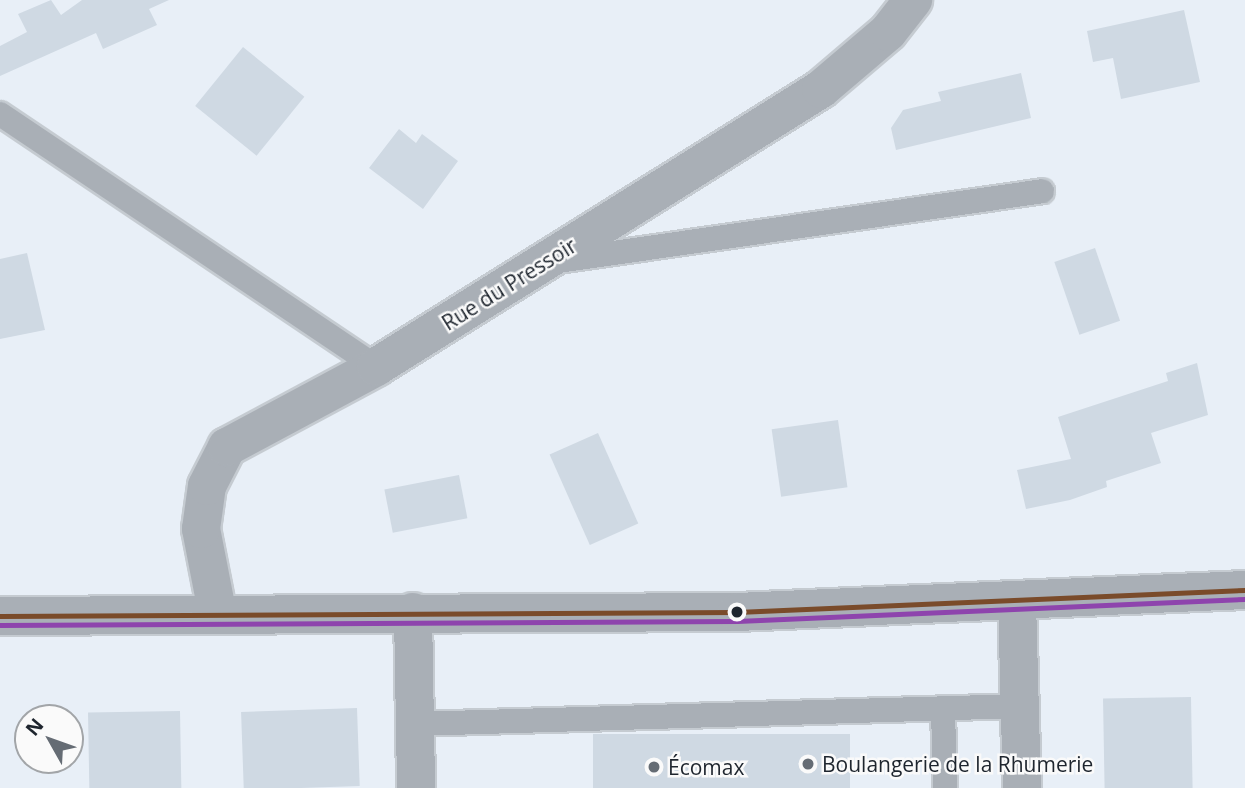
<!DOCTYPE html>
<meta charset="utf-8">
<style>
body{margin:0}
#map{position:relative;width:1245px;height:788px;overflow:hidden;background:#e8eff7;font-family:"Open Sans",sans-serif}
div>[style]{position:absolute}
.building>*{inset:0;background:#cfd9e3;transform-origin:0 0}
.roads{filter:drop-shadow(2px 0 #c5cbd1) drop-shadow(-2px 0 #c5cbd1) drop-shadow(0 2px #c5cbd1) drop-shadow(0 -2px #c5cbd1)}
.service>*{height:24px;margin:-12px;padding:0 12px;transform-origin:12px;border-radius:12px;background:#a9afb6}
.minor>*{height:38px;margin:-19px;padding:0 19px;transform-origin:19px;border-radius:19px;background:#a9afb6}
.tertiary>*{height:38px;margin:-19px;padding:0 19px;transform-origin:19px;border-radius:19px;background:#a9afb6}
.bus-1>*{height:5px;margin:-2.5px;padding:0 2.5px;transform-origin:2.5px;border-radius:2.5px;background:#7a4b2a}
.bus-2>*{height:5px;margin:-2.5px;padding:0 2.5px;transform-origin:2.5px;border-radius:2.5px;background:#8e44ad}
.dots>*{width:19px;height:19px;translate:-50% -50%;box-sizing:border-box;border:4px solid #fafafa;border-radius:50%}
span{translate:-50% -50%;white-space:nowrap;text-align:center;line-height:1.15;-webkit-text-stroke:5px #fafafa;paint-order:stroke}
.street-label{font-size:21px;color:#1e252e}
.poi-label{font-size:21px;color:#1e252e}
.left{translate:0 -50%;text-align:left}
.north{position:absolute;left:14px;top:704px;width:70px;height:70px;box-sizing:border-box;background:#fafafa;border:2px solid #a2a5a8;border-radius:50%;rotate:310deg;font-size:19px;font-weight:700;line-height:28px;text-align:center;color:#1e252e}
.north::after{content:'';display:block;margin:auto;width:24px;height:32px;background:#656c74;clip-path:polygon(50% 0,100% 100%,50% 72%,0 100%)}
</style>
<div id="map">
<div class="building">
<div style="clip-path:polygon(51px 0,61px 15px,82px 0,169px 0,149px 9px,157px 25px,103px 49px,96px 33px,0 76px,0 46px,27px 32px,18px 14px)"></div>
<div style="clip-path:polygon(1184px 10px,1200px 82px,1121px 99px,1113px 58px,1093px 62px,1087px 31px)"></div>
<div style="left:243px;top:47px;width:79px;height:76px;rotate:39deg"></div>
<div style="clip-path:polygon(1021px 73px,1031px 118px,896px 150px,891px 128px,903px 110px,941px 101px,938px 92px)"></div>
<div style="clip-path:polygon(399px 129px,416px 143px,422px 134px,458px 161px,423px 209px,369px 168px)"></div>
<div style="left:1095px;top:248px;width:77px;height:43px;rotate:71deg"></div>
<div style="clip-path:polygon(27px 253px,45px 330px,0 339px,0 259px)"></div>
<div style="clip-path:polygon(1197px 363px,1208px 415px,1151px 433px,1161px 463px,1106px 481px,1107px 487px,1070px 500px,1026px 509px,1017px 470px,1071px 459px,1058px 417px,1168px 381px,1166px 373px)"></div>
<div style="left:838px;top:420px;width:68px;height:67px;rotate:82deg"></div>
<div style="left:598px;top:433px;width:99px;height:53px;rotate:66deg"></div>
<div style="left:459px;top:475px;width:44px;height:76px;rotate:79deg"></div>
<div style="left:1191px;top:697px;width:91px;height:88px;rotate:89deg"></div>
<div style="left:357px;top:708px;width:78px;height:116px;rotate:88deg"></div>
<div style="left:180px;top:711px;width:77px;height:92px;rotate:89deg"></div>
<div style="left:850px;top:734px;width:54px;height:257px;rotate:90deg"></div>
</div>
<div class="roads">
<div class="service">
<div style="left:0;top:114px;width:453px;rotate:33.9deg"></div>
<div style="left:558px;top:261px;width:489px;rotate:-8.2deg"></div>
<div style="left:943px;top:709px;width:79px;rotate:88.5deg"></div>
<div style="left:415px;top:724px;width:605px;rotate:-1.7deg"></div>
</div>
<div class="minor">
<div style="left:1017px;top:600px;width:188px;rotate:88.5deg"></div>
<div style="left:217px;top:611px;width:84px;rotate:-101deg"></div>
<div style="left:201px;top:529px;width:43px;rotate:-82.1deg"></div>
<div style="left:207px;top:486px;width:44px;rotate:-62.9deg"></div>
<div style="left:227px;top:447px;width:169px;rotate:-28.2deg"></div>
<div style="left:376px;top:367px;width:525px;rotate:-31.99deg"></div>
<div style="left:821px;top:89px;width:88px;rotate:-40.4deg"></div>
<div style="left:888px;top:32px;width:41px;rotate:-52deg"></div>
<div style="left:413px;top:612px;width:176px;rotate:89deg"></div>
</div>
<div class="tertiary">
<div style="left:0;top:616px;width:737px;rotate:-0.31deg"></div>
<div style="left:737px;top:612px;width:508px;rotate:-2.48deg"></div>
</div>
</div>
<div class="bus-1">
<div style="left:0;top:616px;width:737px;rotate:-0.31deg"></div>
<div style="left:737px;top:612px;width:508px;rotate:-2.48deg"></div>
</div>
<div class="bus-2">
<div style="left:0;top:625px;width:737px;rotate:-0.31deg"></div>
<div style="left:737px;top:621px;width:508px;rotate:-2.48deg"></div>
</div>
<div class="dots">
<div style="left:737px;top:612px;background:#1e252e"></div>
<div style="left:808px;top:764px;background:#656c74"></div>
<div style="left:654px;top:767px;background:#656c74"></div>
</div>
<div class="street-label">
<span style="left:509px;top:284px;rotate:-32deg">Rue du Pressoir</span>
</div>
<div class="poi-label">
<span class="left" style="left:822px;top:764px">Boulangerie de la Rhumerie</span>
<span class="left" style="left:668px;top:767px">Écomax</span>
</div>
<div class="north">N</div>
</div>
